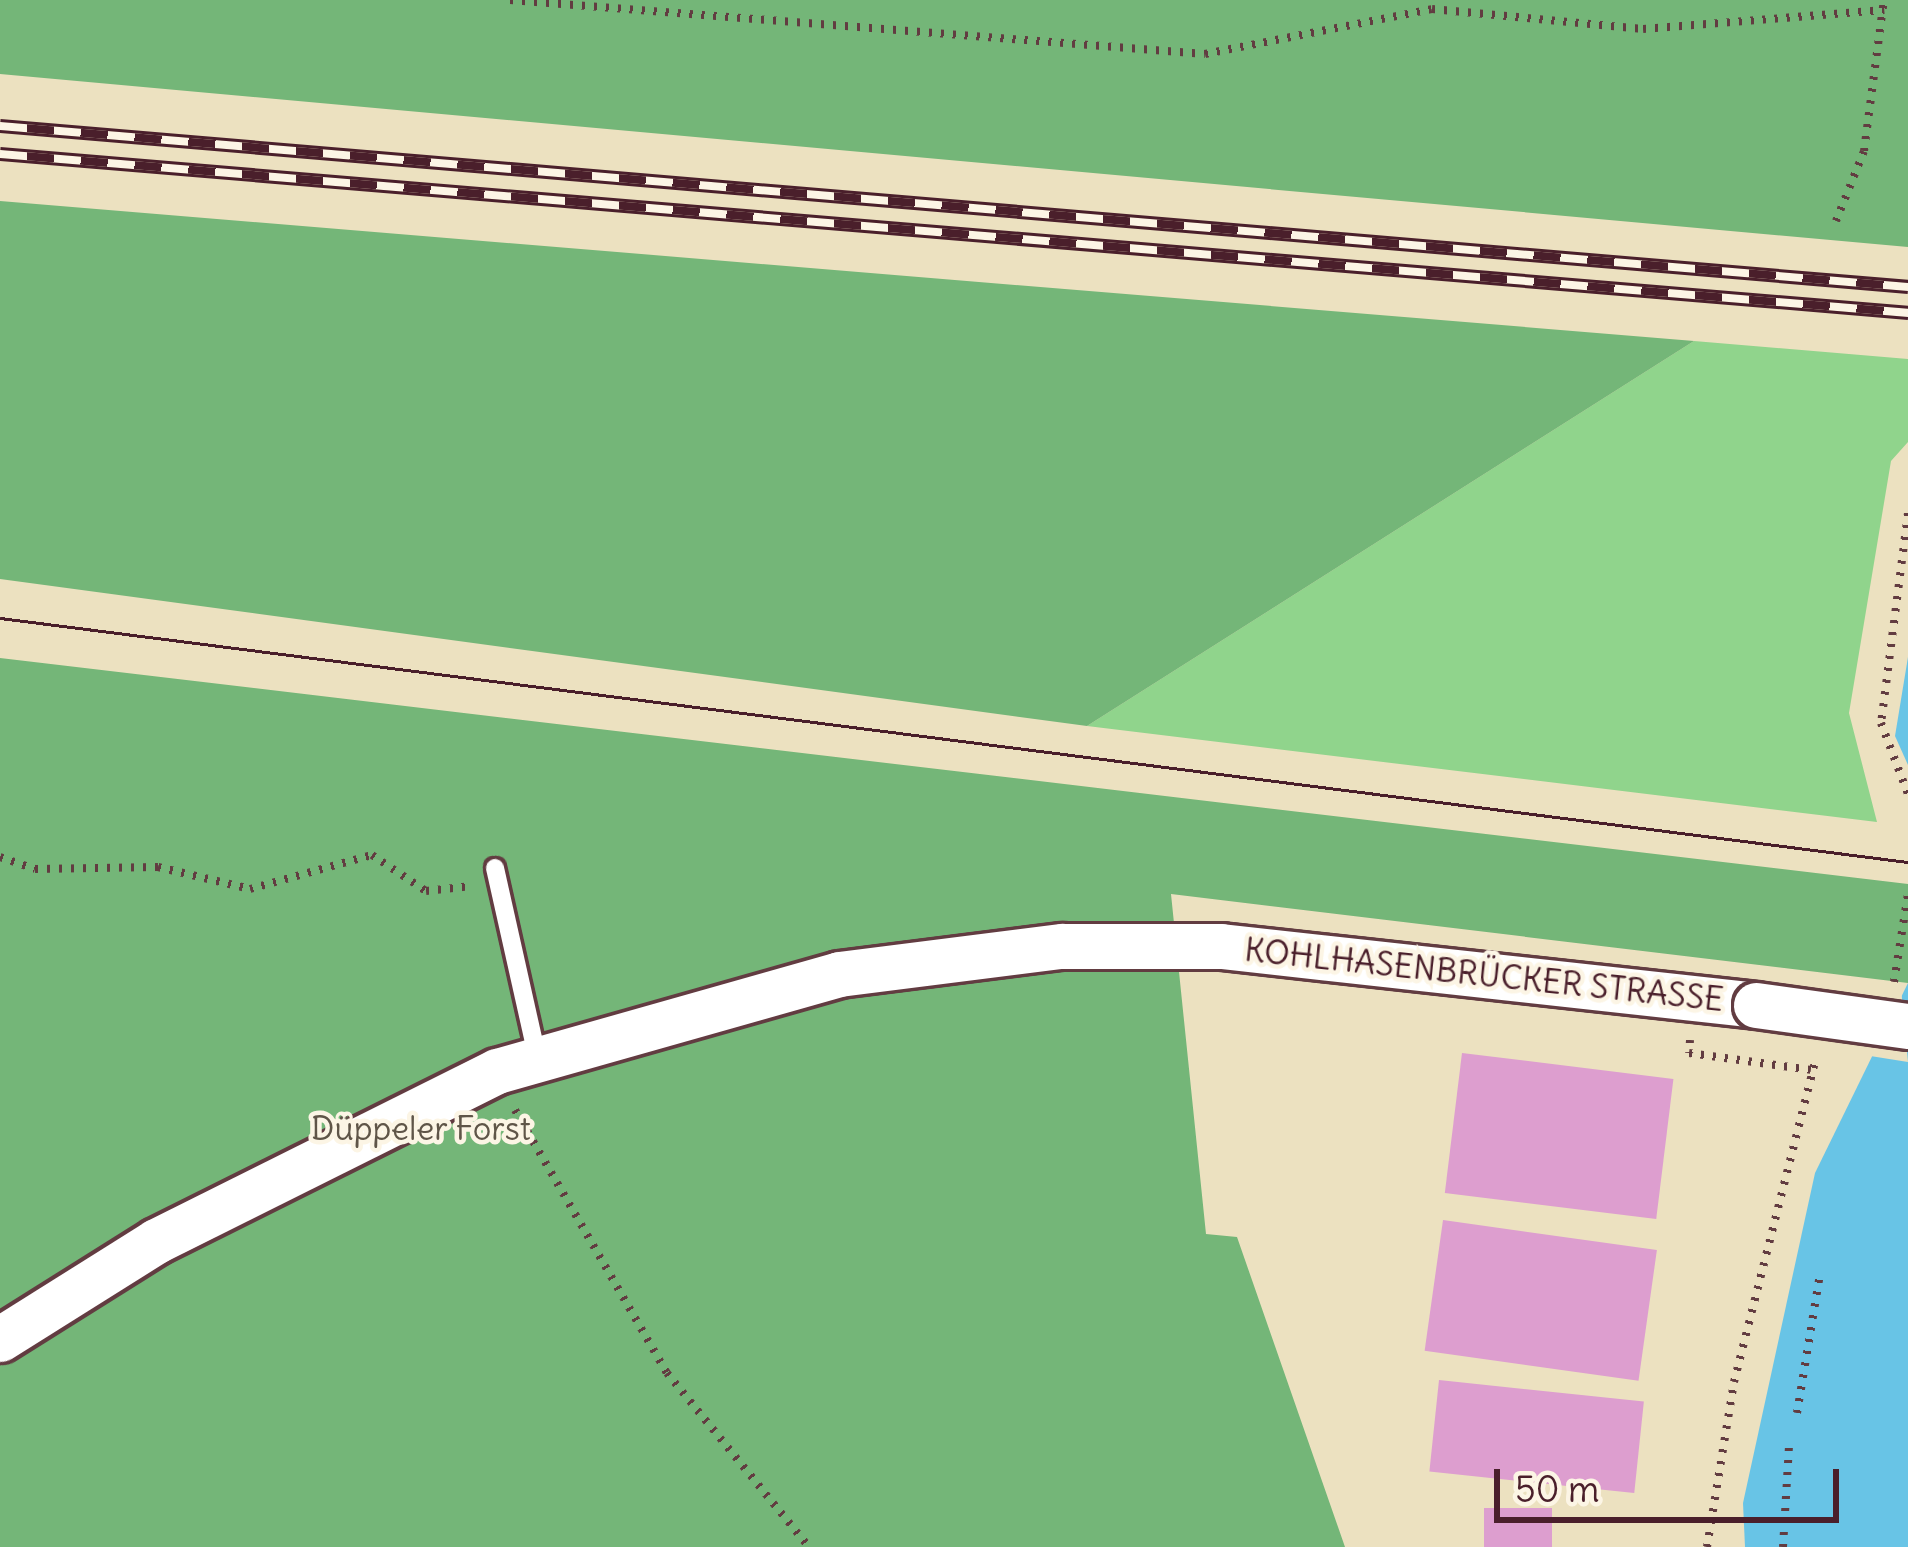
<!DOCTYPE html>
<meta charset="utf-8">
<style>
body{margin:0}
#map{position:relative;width:1908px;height:1547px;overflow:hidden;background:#ece1c0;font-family:Delius,sans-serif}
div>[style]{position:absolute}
.green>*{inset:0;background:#90d48c}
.forest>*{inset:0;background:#74b678}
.water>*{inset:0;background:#68c4e6}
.pier>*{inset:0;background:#ece1c0}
.building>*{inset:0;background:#dd9ecf;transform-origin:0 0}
.path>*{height:8px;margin-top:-4px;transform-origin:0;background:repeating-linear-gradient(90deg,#623c41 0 3px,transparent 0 12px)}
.roads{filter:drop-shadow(3px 0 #623c41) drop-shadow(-3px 0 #623c41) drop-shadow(0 3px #623c41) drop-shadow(0 -3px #623c41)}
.service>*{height:18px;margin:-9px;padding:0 9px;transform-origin:9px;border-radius:9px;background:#fff}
.tertiary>*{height:45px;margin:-22.5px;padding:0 22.5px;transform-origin:22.5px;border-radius:22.5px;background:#fff}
.tram>*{height:3px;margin:-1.5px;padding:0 1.5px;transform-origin:1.5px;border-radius:1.5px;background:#4a1f2b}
.rail>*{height:14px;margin-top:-7px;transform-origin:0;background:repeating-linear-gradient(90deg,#fcf5e5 0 27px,#4a1f2b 0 54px);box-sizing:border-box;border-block:3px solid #4a1f2b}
.bridges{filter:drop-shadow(3px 0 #623c41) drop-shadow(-3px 0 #623c41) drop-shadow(0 3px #623c41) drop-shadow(0 -3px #623c41)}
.tertiary-bridge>*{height:45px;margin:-22.5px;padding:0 22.5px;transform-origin:22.5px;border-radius:22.5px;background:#fff}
span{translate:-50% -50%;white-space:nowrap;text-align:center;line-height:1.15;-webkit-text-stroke:9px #fcf5e5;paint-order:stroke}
.street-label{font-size:33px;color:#4a1f2b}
.park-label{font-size:33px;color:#5f5548}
.scale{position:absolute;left:1494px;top:1469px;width:345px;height:54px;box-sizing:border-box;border:6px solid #4a1f2b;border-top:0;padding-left:15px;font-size:36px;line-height:42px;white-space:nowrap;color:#4a1f2b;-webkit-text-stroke:9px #fcf5e5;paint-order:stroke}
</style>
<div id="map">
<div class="green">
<div style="clip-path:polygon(1694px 341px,1908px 359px,1908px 442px,1891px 461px,1849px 713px,1877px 822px,1087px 726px)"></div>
</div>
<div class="forest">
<div style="clip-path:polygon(0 0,1908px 0,1908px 247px,0 74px)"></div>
<div style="clip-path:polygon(0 201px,1694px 341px,1087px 726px,0 579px)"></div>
<div style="clip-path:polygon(0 658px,1908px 884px,1908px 983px,1171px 894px,1206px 1234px,1237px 1237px,1345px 1547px,0 1547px)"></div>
</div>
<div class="water">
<div style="clip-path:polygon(1908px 657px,1908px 765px,1895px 736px)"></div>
<div style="clip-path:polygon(1908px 983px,1908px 1547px,1745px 1547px,1743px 1503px,1815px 1173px)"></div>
</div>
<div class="pier">
<div style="clip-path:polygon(1901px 988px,1908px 1062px,1864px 1055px)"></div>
</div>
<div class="building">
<div style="left:1462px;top:1053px;width:213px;height:141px;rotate:7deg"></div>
<div style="left:1443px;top:1220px;width:216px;height:132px;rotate:8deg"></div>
<div style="left:1439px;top:1380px;width:206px;height:92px;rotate:6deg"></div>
<div style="left:1484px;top:1508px;width:68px;height:39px"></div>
</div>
<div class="path">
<div style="left:510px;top:0;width:697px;rotate:4.44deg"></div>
<div style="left:1205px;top:54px;width:231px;rotate:-11.2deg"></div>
<div style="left:1432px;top:9px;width:212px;rotate:5.4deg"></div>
<div style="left:1643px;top:29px;width:242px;rotate:-4.5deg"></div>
<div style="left:1836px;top:221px;width:75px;rotate:-68.2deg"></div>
<div style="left:1864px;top:151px;width:152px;rotate:-82.5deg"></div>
<div style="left:1908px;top:513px;width:212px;rotate:97.3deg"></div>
<div style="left:1881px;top:723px;width:76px;rotate:69.2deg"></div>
<div style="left:0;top:857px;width:37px;rotate:19deg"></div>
<div style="left:35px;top:869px;width:123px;rotate:-0.9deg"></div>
<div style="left:158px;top:867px;width:95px;rotate:13.4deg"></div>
<div style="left:250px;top:889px;width:127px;rotate:-15.6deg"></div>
<div style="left:372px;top:855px;width:65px;rotate:33.7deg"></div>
<div style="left:426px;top:891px;width:46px;rotate:-6.2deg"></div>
<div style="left:1894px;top:982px;width:89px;rotate:-81deg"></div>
<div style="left:1690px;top:1040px;width:13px;rotate:94deg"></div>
<div style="left:1689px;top:1053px;width:123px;rotate:7.9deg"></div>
<div style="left:515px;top:1110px;width:304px;rotate:60deg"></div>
<div style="left:667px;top:1373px;width:225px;rotate:50.8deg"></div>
<div style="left:1797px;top:1413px;width:141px;rotate:-80.6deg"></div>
<div style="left:1707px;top:1547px;width:167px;rotate:-80.7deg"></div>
<div style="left:1734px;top:1382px;width:335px;rotate:-75.8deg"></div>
<div style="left:1783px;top:1547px;width:101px;rotate:-86.6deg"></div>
</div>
<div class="roads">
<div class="service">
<div style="left:495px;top:868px;width:193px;rotate:77.4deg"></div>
</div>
<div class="tertiary">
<div style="left:0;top:1339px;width:184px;rotate:-32.1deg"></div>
<div style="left:156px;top:1241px;width:381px;rotate:-26.5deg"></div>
<div style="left:497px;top:1071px;width:355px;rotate:-15.8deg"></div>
<div style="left:839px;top:974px;width:225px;rotate:-7.2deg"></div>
<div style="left:1062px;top:946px;width:159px"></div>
<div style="left:1221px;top:946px;width:538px;rotate:6.29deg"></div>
</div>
</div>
<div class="tram">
<div style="left:0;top:618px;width:1924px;rotate:7.29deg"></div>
</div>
<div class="rail">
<div style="left:0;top:126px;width:1915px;rotate:4.82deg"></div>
<div style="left:0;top:154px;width:1915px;rotate:4.76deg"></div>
</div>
<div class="bridges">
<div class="tertiary-bridge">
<div style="left:1756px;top:1005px;width:153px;rotate:7.9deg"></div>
</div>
</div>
<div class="street-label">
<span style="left:1484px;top:975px;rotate:6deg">KOHLHASENBRÜCKER STRASSE</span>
</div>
<div class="park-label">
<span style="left:421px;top:1129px">Düppeler Forst</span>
</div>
<div class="scale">50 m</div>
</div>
